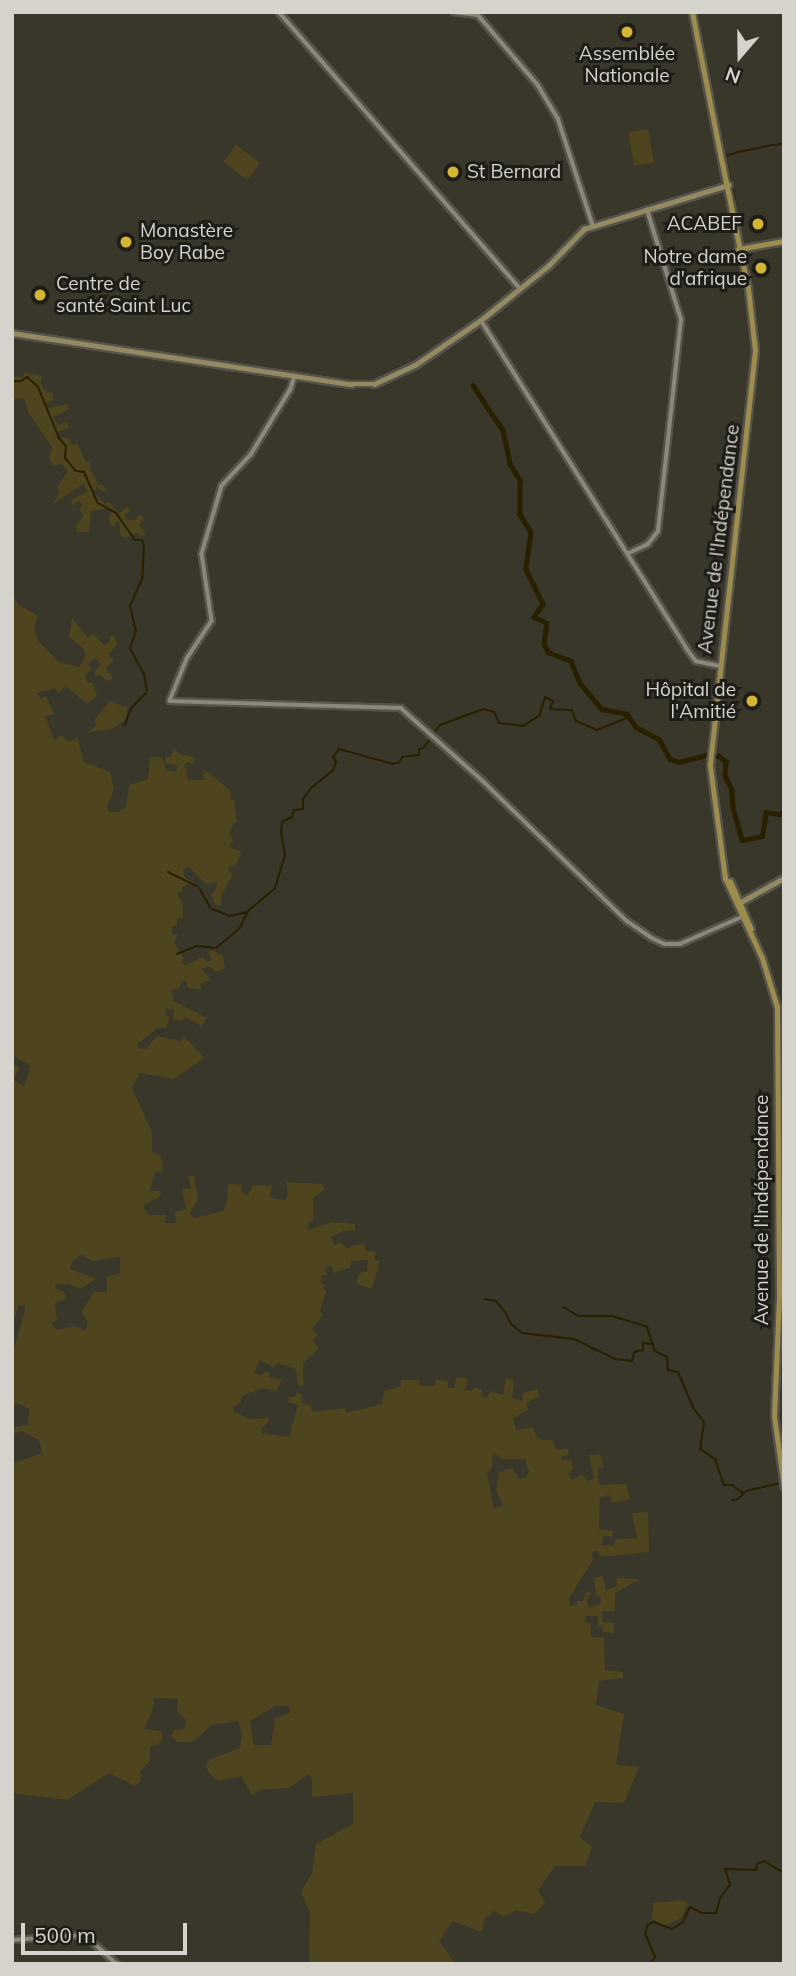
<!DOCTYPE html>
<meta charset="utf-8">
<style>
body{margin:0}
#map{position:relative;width:796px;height:1976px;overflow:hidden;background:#39362a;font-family:Mulish,sans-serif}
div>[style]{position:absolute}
.green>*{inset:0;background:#4e441d;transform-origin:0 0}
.stream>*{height:2px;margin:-1px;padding:0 1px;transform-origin:1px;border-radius:1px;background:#292000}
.river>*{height:4.5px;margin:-2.25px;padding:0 2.25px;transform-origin:2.25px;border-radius:2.25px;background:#292000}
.roads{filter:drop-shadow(2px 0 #56544a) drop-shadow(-2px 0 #56544a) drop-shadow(0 2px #56544a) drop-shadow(0 -2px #56544a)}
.tertiary>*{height:3.5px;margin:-1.75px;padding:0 1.75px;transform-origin:1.75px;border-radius:1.75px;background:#8b887a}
.secondary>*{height:4.5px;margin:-2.25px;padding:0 2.25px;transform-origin:2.25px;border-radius:2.25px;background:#938a64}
.primary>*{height:5px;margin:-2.5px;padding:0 2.5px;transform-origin:2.5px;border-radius:2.5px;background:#9c8c4d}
.dots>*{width:19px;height:19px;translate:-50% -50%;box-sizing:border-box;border:4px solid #1f1d18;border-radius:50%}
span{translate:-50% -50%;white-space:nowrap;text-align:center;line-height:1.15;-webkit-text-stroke:6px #1f1d18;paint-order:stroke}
.poi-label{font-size:19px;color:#d5d3cc}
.left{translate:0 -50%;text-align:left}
.right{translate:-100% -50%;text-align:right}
.street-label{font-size:19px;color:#d5d3cc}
.frame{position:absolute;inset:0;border:14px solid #d5d3cc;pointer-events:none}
.north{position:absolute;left:705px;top:21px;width:70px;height:70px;-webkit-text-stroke:5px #1f1d18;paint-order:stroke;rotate:200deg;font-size:19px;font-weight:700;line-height:28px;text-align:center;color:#d5d3cc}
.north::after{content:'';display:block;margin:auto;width:24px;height:32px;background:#d5d3cc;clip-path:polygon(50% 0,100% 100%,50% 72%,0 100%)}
.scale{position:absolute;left:21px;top:1923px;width:166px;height:32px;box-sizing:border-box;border:4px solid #d5d3cc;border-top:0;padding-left:9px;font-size:21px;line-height:24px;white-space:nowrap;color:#d5d3cc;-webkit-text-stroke:5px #1f1d18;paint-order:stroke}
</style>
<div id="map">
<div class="green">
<div style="left:648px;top:129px;width:34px;height:20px;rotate:80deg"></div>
<div style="left:236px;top:145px;width:30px;height:21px;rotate:37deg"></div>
<div style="clip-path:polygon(24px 373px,42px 376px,41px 384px,47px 393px,52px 392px,54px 400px,45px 403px,48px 408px,67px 404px,69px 409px,53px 417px,58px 425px,66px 422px,69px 427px,58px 432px,59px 437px,68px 438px,72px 445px,77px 443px,86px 462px,90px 461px,90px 469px,99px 486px,102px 485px,107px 489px,103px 492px,97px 487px,93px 491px,105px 504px,109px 502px,119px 513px,128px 507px,131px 511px,124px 515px,128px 520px,135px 520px,140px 514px,144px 518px,139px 526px,147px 534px,141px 536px,137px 533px,125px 538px,120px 534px,120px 523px,116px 521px,114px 527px,111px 525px,108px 516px,112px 512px,107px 509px,91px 511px,89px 532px,77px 532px,76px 526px,84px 515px,79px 509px,83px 504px,78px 501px,73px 506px,71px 500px,88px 491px,83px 484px,53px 504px,59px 493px,57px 487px,68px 471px,61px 464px,53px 466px,49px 457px,52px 447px,28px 412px,24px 398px,13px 399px,12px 377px,23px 377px)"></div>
<div style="clip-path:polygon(evenodd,12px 573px,13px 595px,18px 604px,38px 616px,34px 628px,38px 641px,59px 662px,79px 667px,86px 656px,83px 648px,69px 637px,72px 618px,88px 638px,93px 634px,104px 645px,110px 641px,110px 636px,114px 636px,118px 644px,108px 654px,114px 661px,106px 668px,113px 678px,107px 681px,100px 674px,96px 676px,94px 673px,101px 664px,94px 658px,88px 664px,91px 669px,85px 676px,88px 683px,92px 682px,97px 696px,87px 704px,66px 686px,58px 693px,54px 688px,37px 693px,41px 699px,46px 696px,54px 714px,45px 716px,54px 740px,62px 735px,69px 742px,77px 737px,84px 762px,110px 772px,114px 789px,107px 807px,109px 812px,118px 812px,126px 807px,129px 785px,148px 779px,150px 757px,162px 757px,166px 770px,176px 772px,178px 766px,165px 763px,165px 757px,171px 757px,174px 748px,180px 754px,194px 757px,194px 764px,187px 762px,185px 765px,188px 780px,205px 780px,203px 770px,205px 770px,231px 791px,230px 799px,234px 800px,237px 822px,233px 824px,230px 833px,233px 842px,230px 844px,231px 848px,242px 852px,235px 866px,230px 865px,228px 871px,233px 874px,222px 894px,221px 906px,215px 904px,211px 894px,215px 891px,217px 882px,206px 884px,189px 867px,183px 869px,184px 876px,194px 884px,182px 886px,183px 891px,177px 893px,183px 904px,183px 918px,177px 919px,177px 925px,172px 927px,172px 934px,178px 935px,174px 942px,184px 959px,181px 962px,186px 965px,202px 957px,208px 962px,212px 960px,208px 952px,212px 950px,223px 956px,225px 968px,217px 972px,208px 966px,202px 969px,211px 980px,200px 984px,202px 990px,188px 988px,186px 981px,181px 981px,180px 988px,172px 990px,173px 1001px,207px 1018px,201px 1026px,185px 1017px,182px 1021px,173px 1019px,174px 1010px,167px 1008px,165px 1015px,170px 1017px,166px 1028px,158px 1028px,137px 1044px,138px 1048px,146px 1049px,157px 1036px,180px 1041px,184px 1036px,204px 1058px,174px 1079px,140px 1073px,132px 1088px,152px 1132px,152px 1152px,161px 1157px,163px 1167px,162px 1172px,155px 1172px,150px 1191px,161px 1191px,160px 1197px,144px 1205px,145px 1210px,149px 1215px,166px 1215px,165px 1223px,176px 1223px,175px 1212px,186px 1209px,182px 1189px,191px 1188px,188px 1176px,194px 1176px,198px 1199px,190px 1214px,194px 1218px,223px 1211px,227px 1201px,228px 1184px,243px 1185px,241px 1191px,248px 1195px,253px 1185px,272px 1186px,270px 1198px,286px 1200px,288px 1193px,286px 1182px,322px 1184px,325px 1189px,313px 1198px,314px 1220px,309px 1221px,308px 1230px,332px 1222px,355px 1224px,355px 1230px,343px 1231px,331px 1237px,334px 1245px,341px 1242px,346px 1248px,364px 1243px,366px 1251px,376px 1251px,375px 1261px,380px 1261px,372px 1289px,356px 1283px,359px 1273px,367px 1271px,368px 1260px,351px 1261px,350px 1268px,334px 1273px,331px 1265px,326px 1268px,327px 1276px,322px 1275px,320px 1282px,325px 1285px,323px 1288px,326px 1291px,320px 1311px,323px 1315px,312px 1329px,318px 1335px,313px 1340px,319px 1348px,303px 1363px,303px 1386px,298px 1386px,296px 1369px,277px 1363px,274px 1368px,260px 1360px,254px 1373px,262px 1375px,265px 1371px,270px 1373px,269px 1377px,282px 1379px,276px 1391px,263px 1388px,242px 1396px,241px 1402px,233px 1407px,234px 1412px,250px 1419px,266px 1418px,269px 1419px,267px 1424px,262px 1427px,261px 1433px,289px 1437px,298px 1405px,288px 1402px,289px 1397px,295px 1397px,296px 1393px,302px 1394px,302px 1403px,311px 1405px,312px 1412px,345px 1408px,346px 1413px,382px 1404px,384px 1391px,401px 1386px,401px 1380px,419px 1380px,420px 1386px,435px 1386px,436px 1380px,448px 1381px,448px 1388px,454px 1388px,457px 1377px,468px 1379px,465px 1390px,472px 1391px,474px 1387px,482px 1390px,481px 1395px,487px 1398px,490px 1391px,503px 1395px,506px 1378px,514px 1380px,512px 1398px,522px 1401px,523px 1393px,537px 1389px,540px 1396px,526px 1403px,528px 1410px,513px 1418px,516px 1430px,533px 1427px,536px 1436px,542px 1440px,552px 1440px,557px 1450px,567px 1448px,569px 1454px,561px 1457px,562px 1460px,571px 1459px,573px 1469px,568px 1474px,572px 1480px,582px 1474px,588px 1481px,594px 1478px,589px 1455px,600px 1454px,604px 1468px,598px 1468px,599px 1485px,626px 1484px,630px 1499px,612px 1503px,609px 1495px,600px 1497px,599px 1529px,613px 1531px,612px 1536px,603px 1536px,602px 1545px,614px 1546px,616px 1539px,637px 1538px,632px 1513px,648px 1512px,649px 1552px,601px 1557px,597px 1551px,592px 1552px,593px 1560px,569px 1598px,570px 1606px,577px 1605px,577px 1601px,583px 1601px,585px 1593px,592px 1592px,587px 1600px,589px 1607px,600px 1605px,601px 1597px,596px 1596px,594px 1578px,603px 1576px,606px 1591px,617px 1586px,616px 1578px,640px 1579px,615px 1593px,615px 1611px,602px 1611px,602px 1622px,614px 1623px,614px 1633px,603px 1632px,602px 1626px,598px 1626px,598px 1616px,586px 1616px,585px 1622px,591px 1624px,591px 1637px,604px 1638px,605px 1670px,623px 1672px,623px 1678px,599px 1681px,596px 1705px,624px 1714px,616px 1765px,639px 1767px,624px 1803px,595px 1802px,580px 1837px,592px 1847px,585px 1866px,555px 1866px,538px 1890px,545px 1903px,534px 1914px,516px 1910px,504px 1917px,494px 1911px,485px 1918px,482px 1932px,453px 1921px,439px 1941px,456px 1964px,309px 1964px,310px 1913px,301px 1892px,312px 1873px,316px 1844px,353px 1824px,353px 1793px,312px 1797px,312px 1777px,307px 1775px,289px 1788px,261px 1790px,252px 1795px,241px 1776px,218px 1781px,209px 1773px,205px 1765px,211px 1759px,240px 1748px,242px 1734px,238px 1721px,211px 1725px,193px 1742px,177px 1742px,172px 1736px,173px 1730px,185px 1728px,186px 1720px,177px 1712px,178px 1699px,154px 1698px,152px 1712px,144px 1729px,161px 1731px,163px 1735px,160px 1743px,150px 1746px,150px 1760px,140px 1772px,141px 1781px,135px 1786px,109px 1773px,67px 1800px,12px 1793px,12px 1464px,42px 1453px,39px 1440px,21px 1431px,12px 1435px,12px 1428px,28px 1424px,29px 1409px,17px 1403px,12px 1407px,12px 1355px,25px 1310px,25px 1306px,19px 1305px,12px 1325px,12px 1063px,20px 1068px,13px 1080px,24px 1086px,31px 1066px,12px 1055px,12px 573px,81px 1255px,93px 1261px,120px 1257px,120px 1273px,107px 1277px,107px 1292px,94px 1292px,81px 1312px,88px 1322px,85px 1331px,74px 1326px,57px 1330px,51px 1323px,57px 1320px,55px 1303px,66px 1299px,64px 1292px,55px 1288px,55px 1285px,68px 1284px,80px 1289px,96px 1279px,70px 1269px,73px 1260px,81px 1255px,12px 573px,493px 1452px,502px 1459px,525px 1459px,529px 1472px,526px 1477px,519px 1479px,512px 1468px,499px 1472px,496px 1489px,503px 1505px,494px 1509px,487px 1473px,492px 1468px,493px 1452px,12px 573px,275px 1706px,289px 1706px,290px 1713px,275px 1718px,271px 1745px,254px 1745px,250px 1721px,275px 1706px)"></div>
<div style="clip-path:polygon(110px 701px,128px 708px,125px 720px,114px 728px,86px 733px,96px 726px,95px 719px)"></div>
<div style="clip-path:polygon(683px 1900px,688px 1903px,681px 1918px,664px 1926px,652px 1919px,653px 1903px)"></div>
</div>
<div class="stream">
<div style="left:775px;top:145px;width:9px;rotate:-13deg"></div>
<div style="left:739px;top:152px;width:35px;rotate:-12deg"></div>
<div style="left:674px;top:198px;width:51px;rotate:-17deg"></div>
<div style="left:735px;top:199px;width:44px;rotate:-103.1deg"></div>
<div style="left:725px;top:156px;width:14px;rotate:-17deg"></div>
<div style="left:595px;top:223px;width:81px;rotate:-17.3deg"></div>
<div style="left:546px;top:264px;width:41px;rotate:-45deg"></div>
<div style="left:12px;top:381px;width:9px"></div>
<div style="left:21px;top:381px;width:7px;rotate:-34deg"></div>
<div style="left:27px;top:377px;width:15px;rotate:42deg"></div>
<div style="left:38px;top:387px;width:55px;rotate:67.6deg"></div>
<div style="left:59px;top:438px;width:11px;rotate:49deg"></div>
<div style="left:66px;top:446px;width:12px;rotate:95deg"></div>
<div style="left:65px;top:458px;width:17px;rotate:50deg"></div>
<div style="left:76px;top:471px;width:8px;rotate:7deg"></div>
<div style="left:84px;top:472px;width:34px;rotate:66deg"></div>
<div style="left:98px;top:503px;width:21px;rotate:29deg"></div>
<div style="left:116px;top:513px;width:33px;rotate:55deg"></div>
<div style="left:135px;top:540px;width:7px"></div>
<div style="left:142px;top:540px;width:6px;rotate:72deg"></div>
<div style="left:144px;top:546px;width:33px;rotate:93deg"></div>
<div style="left:142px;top:579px;width:30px;rotate:114deg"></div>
<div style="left:130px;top:606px;width:26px;rotate:77deg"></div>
<div style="left:136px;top:631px;width:18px;rotate:109deg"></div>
<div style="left:130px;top:648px;width:30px;rotate:62deg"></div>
<div style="left:144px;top:674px;width:17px;rotate:80deg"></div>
<div style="left:125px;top:725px;width:18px;rotate:-71deg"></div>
<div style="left:131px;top:708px;width:21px;rotate:-45deg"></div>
<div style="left:434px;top:733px;width:10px;rotate:-53deg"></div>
<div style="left:440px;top:725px;width:46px;rotate:-20.4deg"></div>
<div style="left:483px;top:709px;width:11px;rotate:15deg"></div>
<div style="left:494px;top:712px;width:12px;rotate:66deg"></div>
<div style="left:499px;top:723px;width:24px;rotate:7deg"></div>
<div style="left:523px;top:726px;width:19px;rotate:-32deg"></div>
<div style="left:539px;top:716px;width:20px;rotate:-72deg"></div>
<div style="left:545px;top:697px;width:9px;rotate:27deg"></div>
<div style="left:553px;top:701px;width:9px;rotate:111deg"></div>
<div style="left:550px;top:709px;width:22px;rotate:3deg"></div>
<div style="left:572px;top:710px;width:12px;rotate:70deg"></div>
<div style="left:576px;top:721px;width:23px;rotate:23deg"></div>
<div style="left:597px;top:730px;width:32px;rotate:-22deg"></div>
<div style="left:168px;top:872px;width:32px;rotate:26deg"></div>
<div style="left:199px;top:888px;width:22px;rotate:60deg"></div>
<div style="left:212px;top:909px;width:19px;rotate:21deg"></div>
<div style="left:230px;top:916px;width:18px;rotate:-13deg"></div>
<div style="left:216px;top:948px;width:31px;rotate:-40deg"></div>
<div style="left:240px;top:928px;width:19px;rotate:-65deg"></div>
<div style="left:248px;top:911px;width:35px;rotate:-40deg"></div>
<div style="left:275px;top:888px;width:34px;rotate:-73deg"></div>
<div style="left:285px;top:855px;width:23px;rotate:-100deg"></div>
<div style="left:281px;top:832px;width:10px;rotate:-84deg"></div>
<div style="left:282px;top:822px;width:11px;rotate:-27deg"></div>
<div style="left:292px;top:817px;width:7px;rotate:-74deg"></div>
<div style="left:294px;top:810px;width:9px;rotate:-6deg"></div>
<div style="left:303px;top:809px;width:10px;rotate:-90deg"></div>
<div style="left:303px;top:799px;width:14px;rotate:-54deg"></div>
<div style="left:311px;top:788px;width:28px;rotate:-39deg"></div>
<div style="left:333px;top:770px;width:9px;rotate:-69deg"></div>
<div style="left:336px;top:762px;width:6px;rotate:-121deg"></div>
<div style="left:333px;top:757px;width:10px;rotate:-53deg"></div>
<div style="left:339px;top:749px;width:56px;rotate:15.5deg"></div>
<div style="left:393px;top:764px;width:7px;rotate:-16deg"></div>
<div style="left:400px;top:762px;width:5px;rotate:-68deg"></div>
<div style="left:402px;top:757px;width:17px;rotate:-7deg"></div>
<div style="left:419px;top:755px;width:6px;rotate:-90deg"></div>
<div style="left:419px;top:749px;width:4px;rotate:-14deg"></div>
<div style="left:423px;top:748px;width:14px;rotate:-51deg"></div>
<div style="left:177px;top:954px;width:22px;rotate:-22deg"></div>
<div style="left:197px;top:946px;width:17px;rotate:7deg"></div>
<div style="left:485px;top:1299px;width:11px;rotate:10deg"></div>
<div style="left:496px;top:1301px;width:14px;rotate:51deg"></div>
<div style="left:563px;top:1307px;width:17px;rotate:31deg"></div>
<div style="left:578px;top:1316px;width:34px"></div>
<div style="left:612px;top:1316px;width:37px;rotate:17deg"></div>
<div style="left:647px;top:1327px;width:25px;rotate:72deg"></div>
<div style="left:655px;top:1351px;width:13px;rotate:27deg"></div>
<div style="left:667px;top:1357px;width:13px;rotate:86deg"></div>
<div style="left:668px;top:1370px;width:10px;rotate:11deg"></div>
<div style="left:678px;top:1372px;width:39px;rotate:67deg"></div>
<div style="left:693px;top:1408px;width:18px;rotate:52deg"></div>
<div style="left:704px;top:1422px;width:27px;rotate:98deg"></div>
<div style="left:700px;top:1449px;width:18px;rotate:34deg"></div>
<div style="left:715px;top:1459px;width:28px;rotate:71deg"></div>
<div style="left:724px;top:1485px;width:8px"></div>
<div style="left:732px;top:1485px;width:14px;rotate:36deg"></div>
<div style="left:506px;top:1314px;width:11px;rotate:63deg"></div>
<div style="left:511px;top:1324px;width:14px;rotate:39deg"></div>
<div style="left:522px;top:1333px;width:52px;rotate:6.6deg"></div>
<div style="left:574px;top:1339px;width:46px;rotate:26deg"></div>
<div style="left:615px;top:1359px;width:17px;rotate:7deg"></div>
<div style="left:632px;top:1361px;width:9px;rotate:-77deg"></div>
<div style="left:634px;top:1352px;width:9px;rotate:-13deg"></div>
<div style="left:643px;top:1350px;width:7px;rotate:-90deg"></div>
<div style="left:643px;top:1343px;width:9px;rotate:6deg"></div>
<div style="left:732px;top:1500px;width:6px;rotate:-9deg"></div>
<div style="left:738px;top:1499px;width:11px;rotate:-45deg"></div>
<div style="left:746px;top:1491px;width:35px;rotate:-13deg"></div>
<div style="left:650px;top:1964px;width:9px;rotate:-54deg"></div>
<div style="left:655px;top:1957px;width:25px;rotate:-113deg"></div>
<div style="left:645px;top:1934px;width:10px;rotate:-73deg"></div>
<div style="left:648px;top:1924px;width:6px;rotate:-18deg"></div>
<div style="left:654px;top:1922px;width:19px;rotate:21deg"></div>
<div style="left:672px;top:1929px;width:13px;rotate:-32deg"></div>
<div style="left:683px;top:1922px;width:17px;rotate:-65deg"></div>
<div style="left:690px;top:1907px;width:13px;rotate:27deg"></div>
<div style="left:702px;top:1913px;width:14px"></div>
<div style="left:716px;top:1913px;width:16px;rotate:-75deg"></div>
<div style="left:720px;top:1898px;width:16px;rotate:-52deg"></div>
<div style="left:730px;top:1885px;width:17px;rotate:-107deg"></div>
<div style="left:725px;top:1869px;width:31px;rotate:2deg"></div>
<div style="left:756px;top:1870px;width:6px;rotate:-81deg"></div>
<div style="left:757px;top:1864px;width:8px;rotate:-23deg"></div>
<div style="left:764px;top:1861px;width:23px;rotate:31deg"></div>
</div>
<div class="river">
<div style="left:473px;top:385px;width:24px;rotate:57deg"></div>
<div style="left:487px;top:407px;width:28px;rotate:55deg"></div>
<div style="left:503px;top:430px;width:35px;rotate:78deg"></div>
<div style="left:510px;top:464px;width:19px;rotate:58deg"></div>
<div style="left:520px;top:480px;width:34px;rotate:90deg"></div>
<div style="left:520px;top:514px;width:21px;rotate:59deg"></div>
<div style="left:531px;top:532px;width:37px;rotate:98deg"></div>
<div style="left:526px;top:569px;width:39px;rotate:64deg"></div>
<div style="left:543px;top:604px;width:16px;rotate:125deg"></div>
<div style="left:534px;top:617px;width:14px;rotate:25deg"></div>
<div style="left:547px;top:623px;width:21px;rotate:98deg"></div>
<div style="left:544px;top:644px;width:9px;rotate:63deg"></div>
<div style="left:548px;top:652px;width:25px;rotate:21deg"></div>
<div style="left:571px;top:661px;width:24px;rotate:68deg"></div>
<div style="left:580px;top:683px;width:34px;rotate:50deg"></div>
<div style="left:602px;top:709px;width:25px;rotate:11deg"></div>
<div style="left:627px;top:714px;width:16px;rotate:55deg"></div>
<div style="left:636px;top:727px;width:26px;rotate:28deg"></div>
<div style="left:659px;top:739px;width:23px;rotate:61deg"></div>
<div style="left:670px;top:759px;width:9px;rotate:18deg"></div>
<div style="left:679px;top:762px;width:29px;rotate:-14deg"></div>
<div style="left:707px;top:755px;width:12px;rotate:5deg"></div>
<div style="left:719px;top:756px;width:9px;rotate:36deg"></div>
<div style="left:726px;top:761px;width:14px;rotate:94deg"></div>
<div style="left:725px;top:775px;width:17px;rotate:65deg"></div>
<div style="left:732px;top:790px;width:18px;rotate:87deg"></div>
<div style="left:733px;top:808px;width:33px;rotate:74deg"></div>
<div style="left:742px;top:840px;width:20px;rotate:-11deg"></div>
<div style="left:762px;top:836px;width:24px;rotate:-81deg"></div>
<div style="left:766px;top:812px;width:13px;rotate:9deg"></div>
<div style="left:779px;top:814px;width:6px;rotate:-31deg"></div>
</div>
<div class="roads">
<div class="tertiary">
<div style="left:279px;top:12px;width:368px;rotate:48.9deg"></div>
<div style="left:454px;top:12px;width:24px;rotate:7deg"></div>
<div style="left:478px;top:15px;width:92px;rotate:49.4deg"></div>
<div style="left:538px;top:85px;width:39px;rotate:59deg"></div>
<div style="left:558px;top:118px;width:113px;rotate:71.9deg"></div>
<div style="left:481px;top:320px;width:388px;rotate:57.9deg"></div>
<div style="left:687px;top:649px;width:15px;rotate:53deg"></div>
<div style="left:696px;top:661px;width:25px;rotate:12deg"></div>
<div style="left:295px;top:376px;width:14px;rotate:107deg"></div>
<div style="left:291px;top:389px;width:77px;rotate:121.2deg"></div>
<div style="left:251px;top:455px;width:42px;rotate:133.1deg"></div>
<div style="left:222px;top:486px;width:71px;rotate:106.4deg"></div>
<div style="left:202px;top:554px;width:68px;rotate:81.5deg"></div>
<div style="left:212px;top:621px;width:45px;rotate:123.3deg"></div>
<div style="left:187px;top:659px;width:45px;rotate:112deg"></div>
<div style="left:170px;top:701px;width:231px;rotate:1.7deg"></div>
<div style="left:401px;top:708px;width:110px;rotate:41.7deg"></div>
<div style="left:483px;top:781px;width:201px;rotate:44.2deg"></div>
<div style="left:627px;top:921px;width:30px;rotate:34deg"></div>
<div style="left:652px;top:938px;width:14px;rotate:25deg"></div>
<div style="left:665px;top:944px;width:15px"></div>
<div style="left:680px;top:944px;width:70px;rotate:-23.6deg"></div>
<div style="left:629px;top:553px;width:21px;rotate:-25deg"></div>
<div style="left:648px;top:544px;width:16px;rotate:-52deg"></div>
<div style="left:658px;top:531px;width:212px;rotate:-83.8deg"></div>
<div style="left:681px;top:320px;width:115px;rotate:-107.2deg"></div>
<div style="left:12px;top:1940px;width:73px;rotate:-3.9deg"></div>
<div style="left:85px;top:1935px;width:43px;rotate:42.2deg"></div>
</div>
<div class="secondary">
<div style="left:12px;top:333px;width:343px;rotate:8.6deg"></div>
<div style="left:351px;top:384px;width:23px"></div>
<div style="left:374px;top:384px;width:45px;rotate:-24.9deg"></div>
<div style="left:415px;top:365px;width:80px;rotate:-34.3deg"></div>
<div style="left:481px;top:320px;width:86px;rotate:-38.9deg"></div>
<div style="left:548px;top:266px;width:52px;rotate:-45.8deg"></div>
<div style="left:584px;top:229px;width:151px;rotate:-17deg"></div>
<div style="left:739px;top:903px;width:51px;rotate:-29.1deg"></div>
</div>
<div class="primary">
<div style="left:692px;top:12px;width:155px;rotate:78.8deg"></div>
<div style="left:722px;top:163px;width:128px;rotate:78.3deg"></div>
<div style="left:748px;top:288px;width:62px;rotate:83.6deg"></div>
<div style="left:755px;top:350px;width:418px;rotate:96.2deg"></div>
<div style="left:710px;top:766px;width:113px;rotate:82.4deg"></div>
<div style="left:725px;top:878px;width:88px;rotate:65.2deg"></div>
<div style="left:762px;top:958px;width:51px;rotate:73deg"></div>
<div style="left:777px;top:1007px;width:290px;rotate:89.6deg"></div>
<div style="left:779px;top:1297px;width:119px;rotate:92.4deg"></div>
<div style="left:774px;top:1416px;width:72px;rotate:82deg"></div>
<div style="left:738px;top:249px;width:47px;rotate:-9.9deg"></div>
<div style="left:730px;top:881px;width:52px;rotate:66.4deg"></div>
</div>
</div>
<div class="dots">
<div style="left:627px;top:32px;background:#d5b534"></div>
<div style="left:453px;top:172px;background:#d5b534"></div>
<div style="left:758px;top:224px;background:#d5b534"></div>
<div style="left:126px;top:242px;background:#d5b534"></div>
<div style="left:761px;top:268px;background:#d5b534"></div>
<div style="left:40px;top:295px;background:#d5b534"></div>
<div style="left:752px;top:701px;background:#d5b534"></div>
</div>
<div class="poi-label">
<span style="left:627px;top:65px">Assemblée<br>Nationale</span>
<span class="left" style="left:467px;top:172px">St Bernard</span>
<span class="right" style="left:742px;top:224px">ACABEF</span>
<span class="left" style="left:140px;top:242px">Monastère<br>Boy Rabe</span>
<span class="right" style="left:747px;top:268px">Notre dame<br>d'afrique</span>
<span class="left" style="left:56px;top:295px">Centre de<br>santé Saint Luc</span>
<span class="right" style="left:736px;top:701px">Hôpital de<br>l'Amitié</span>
</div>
<div class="street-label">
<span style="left:719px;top:539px;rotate:-83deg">Avenue de l'Indépendance</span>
<span style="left:762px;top:1210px;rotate:-90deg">Avenue de l'Indépendance</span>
</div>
<div class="frame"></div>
<div class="north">N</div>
<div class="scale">500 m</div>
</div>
